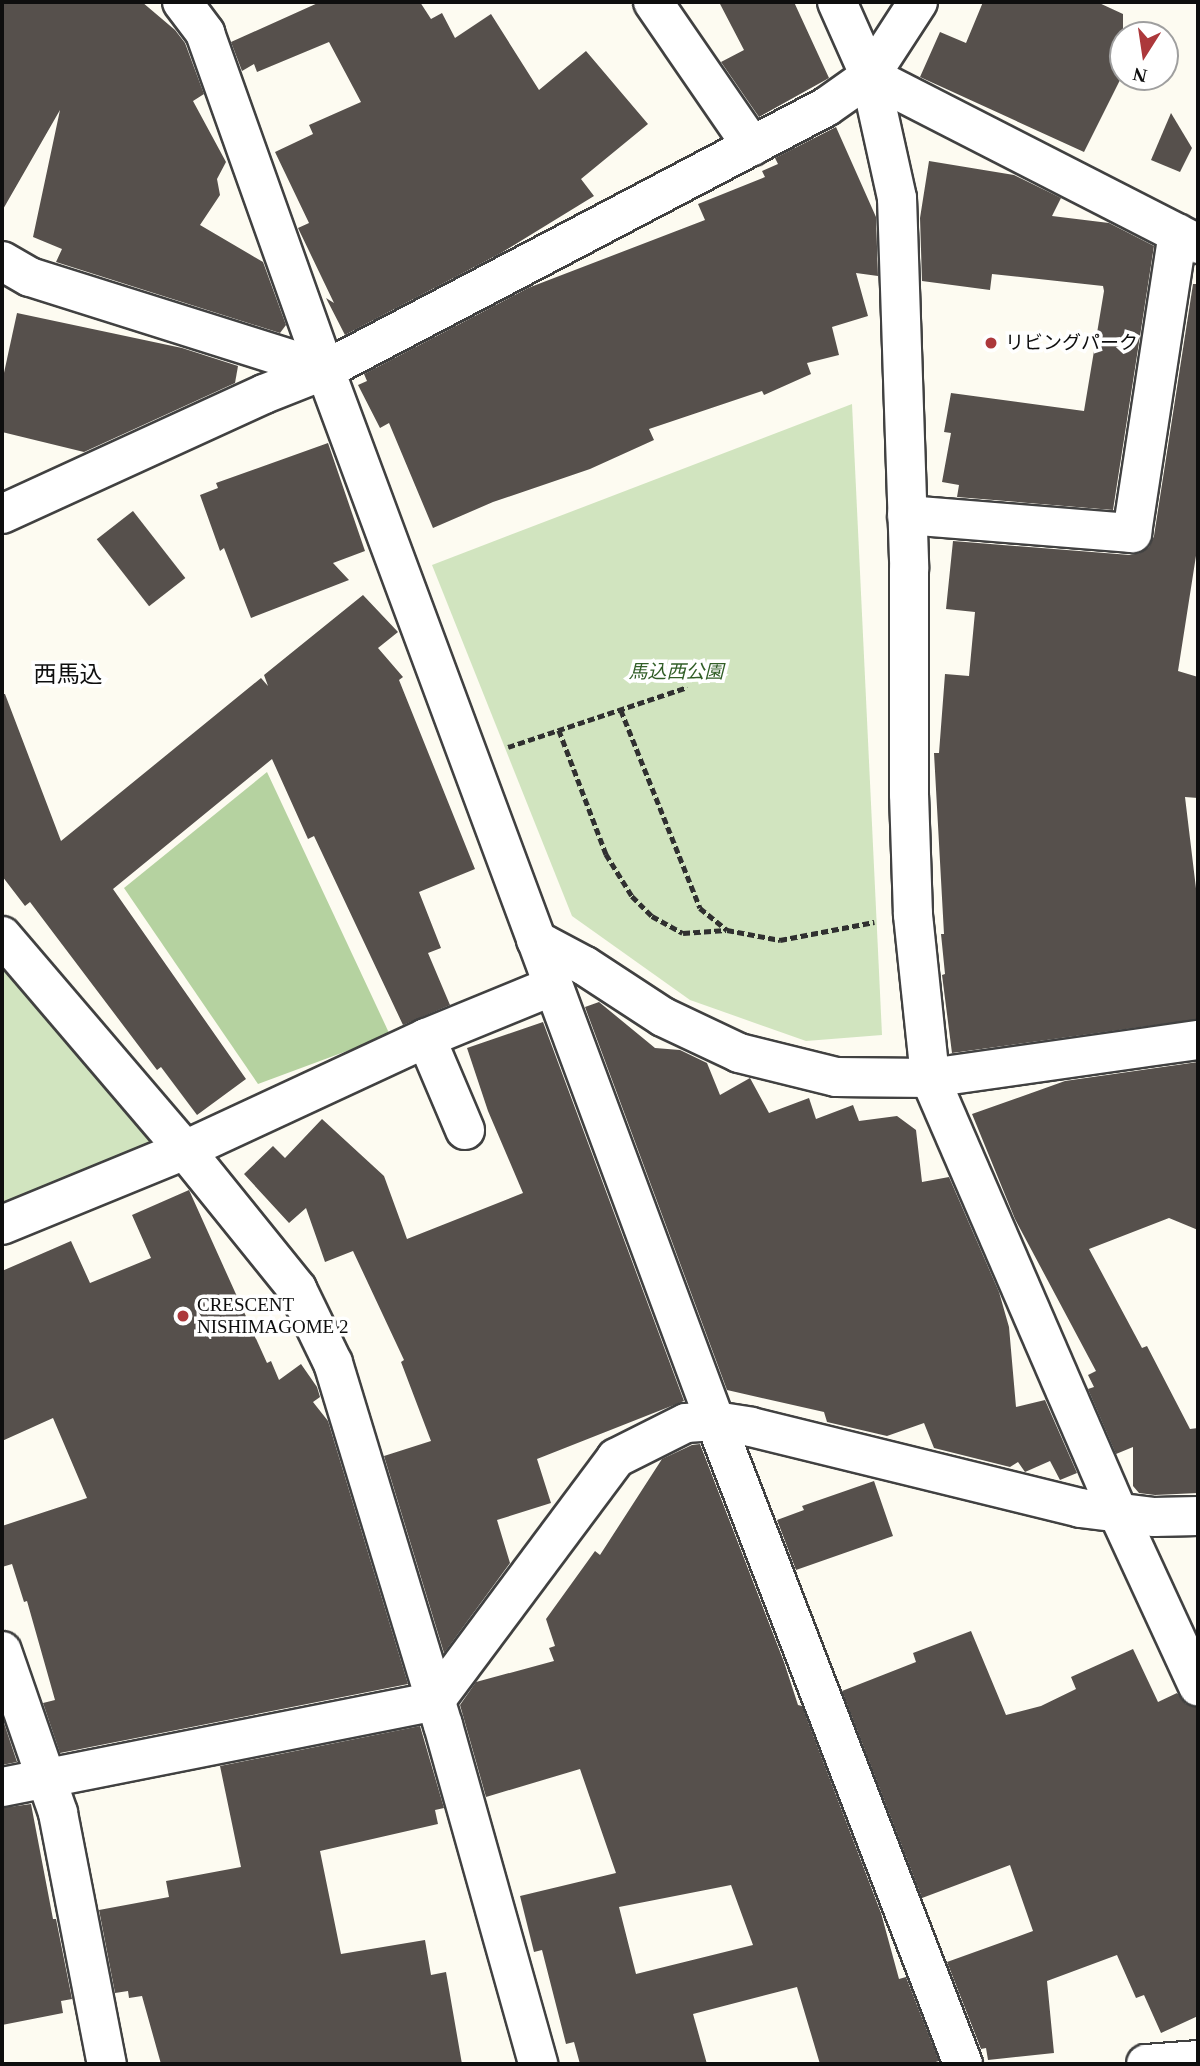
<!DOCTYPE html>
<meta charset="utf-8">
<style>
body{margin:0}
#map{position:relative;width:1200px;height:2066px;overflow:hidden;background:#fdfbf1;font-family:"Times New Roman","Noto Sans JP",serif}
div>[style]{position:absolute}
.green>*{inset:0;background:#d1e4bf}
.forest>*{inset:0;background:#b5d2a0}
.building>*{inset:0;background:#56504c;transform-origin:0 0}
.path>*{height:4.5px;margin-top:-2.25px;transform-origin:0;background:repeating-linear-gradient(90deg,#303030 0 7px,transparent 0 10.5px)}
.roads{filter:drop-shadow(2px 0 #414141) drop-shadow(-2px 0 #414141) drop-shadow(0 2px #414141) drop-shadow(0 -2px #414141)}
.minor>*{height:38px;margin:-19px;padding:0 19px;transform-origin:19px;border-radius:19px;background:#fff}
.dots>*{width:19px;height:19px;translate:-50% -50%;box-sizing:border-box;border:4px solid #fff;border-radius:50%}
span{translate:-50% -50%;white-space:nowrap;text-align:center;line-height:1.15;-webkit-text-stroke:7px #fff;paint-order:stroke}
.poi-label{font-size:19px;color:#0e0e0e}
.left{translate:0 -50%;text-align:left}
.park-label{font-size:19px;color:#315e27;font-style:italic}
.quarter-label{font-size:23px;color:#0e0e0e}
.frame{position:absolute;inset:0;border:4px solid #0e0e0e;pointer-events:none}
.north{position:absolute;left:1109px;top:21px;width:70px;height:70px;box-sizing:border-box;background:#fff;border:2px solid #9f9f9f;border-radius:50%;rotate:192deg;font-size:19px;font-weight:700;line-height:28px;text-align:center;color:#0e0e0e}
.north::after{content:'';display:block;margin:auto;width:24px;height:32px;background:#ac383b;clip-path:polygon(50% 0,100% 100%,50% 72%,0 100%)}
</style>
<div id="map">
<div class="green">
<div style="clip-path:polygon(852px 404px,882px 1035px,806px 1041px,690px 1000px,572px 916px,432px 565px)"></div>
<div style="clip-path:polygon(2px 961px,155px 1140px,2px 1206px)"></div>
</div>
<div class="forest">
<div style="clip-path:polygon(267px 772px,390px 1035px,258px 1084px,124px 888px)"></div>
</div>
<div class="building">
<div style="clip-path:polygon(2px 2px,142px 2px,175px 30px,185px 43px,204px 94px,193px 101px,226px 162px,217px 179px,220px 195px,200px 225px,263px 262px,286px 325px,280px 333px,56px 262px,62px 249px,33px 237px,60px 110px,2px 211px)"></div>
<div style="clip-path:polygon(320px 2px,420px 2px,431px 19px,442px 13px,455px 38px,491px 14px,539px 90px,586px 51px,648px 124px,581px 179px,594px 196px,501px 253px,345px 335px,326px 298px,334px 303px,298px 228px,309px 223px,275px 152px,313px 134px,309px 125px,361px 102px,329px 42px,257px 72px,254px 64px,242px 71px,231px 42px)"></div>
<div style="clip-path:polygon(719px 2px,794px 2px,829px 78px,759px 117px,721px 62px,744px 50px)"></div>
<div style="clip-path:polygon(983px 2px,1097px 2px,1123px 14px,1123px 74px,1084px 152px,920px 77px,940px 32px,966px 43px)"></div>
<div style="clip-path:polygon(1171px 113px,1192px 148px,1180px 172px,1151px 160px)"></div>
<div style="clip-path:polygon(836px 127px,876px 217px,878px 276px,856px 273px,868px 316px,832px 327px,839px 355px,807px 363px,811px 374px,764px 395px,762px 391px,649px 429px,654px 440px,590px 469px,493px 502px,433px 528px,389px 423px,380px 428px,358px 385px,367px 381px,364px 374px,528px 288px,705px 220px,698px 204px,765px 177px,762px 171px,778px 164px,775px 158px)"></div>
<div style="clip-path:polygon(929px 161px,1014px 175px,1061px 198px,1052px 216px,1109px 223px,1154px 246px,1113px 510px,957px 497px,959px 485px,942px 482px,951px 433px,944px 432px,951px 393px,1084px 411px,1104px 291px,1103px 286px,992px 274px,990px 290px,922px 281px,920px 218px)"></div>
<div style="clip-path:polygon(1193px 284px,1198px 284px,1198px 543px,1178px 671px,1198px 677px,1198px 798px,1185px 797px,1198px 905px,1198px 1019px,952px 1053px,942px 975px,945px 974px,941px 934px,944px 934px,934px 753px,939px 753px,945px 674px,969px 676px,975px 612px,946px 609px,953px 541px,1130px 555px,1140px 553px,1149px 547px,1154px 536px)"></div>
<div style="clip-path:polygon(17px 313px,182px 348px,238px 366px,235px 383px,84px 452px,2px 432px,2px 382px)"></div>
<div style="clip-path:polygon(328px 443px,365px 551px,333px 563px,349px 580px,251px 618px,224px 548px,220px 551px,200px 495px,218px 488px,216px 483px)"></div>
<div style="left:133px;top:511px;width:85px;height:46px;rotate:52deg"></div>
<div style="clip-path:polygon(363px 595px,398px 632px,378px 648px,403px 677px,399px 680px,475px 869px,419px 892px,441px 948px,428px 953px,450px 1005px,403px 1025px,314px 836px,308px 839px,272px 759px,113px 889px,246px 1079px,197px 1115px,161px 1067px,157px 1070px,30px 902px,25px 906px,2px 876px,2px 694px,5px 694px,61px 841px,261px 678px,268px 686px,264px 675px)"></div>
<div style="clip-path:polygon(599px 1002px,655px 1048px,680px 1050px,707px 1063px,720px 1095px,750px 1078px,769px 1113px,809px 1098px,816px 1119px,853px 1105px,859px 1121px,897px 1116px,916px 1130px,922px 1182px,949px 1177px,999px 1292px,1009px 1327px,1016px 1407px,1045px 1400px,1077px 1473px,1060px 1480px,1050px 1461px,1025px 1472px,1018px 1462px,1010px 1467px,934px 1448px,924px 1423px,887px 1436px,827px 1422px,824px 1412px,727px 1390px,585px 1007px)"></div>
<div style="clip-path:polygon(543px 1022px,684px 1401px,537px 1459px,551px 1503px,497px 1520px,510px 1563px,444px 1653px,384px 1456px,431px 1441px,401px 1362px,404px 1360px,353px 1251px,325px 1262px,306px 1208px,289px 1223px,244px 1174px,273px 1146px,285px 1158px,322px 1119px,384px 1176px,407px 1239px,523px 1193px,488px 1111px,467px 1048px)"></div>
<div style="clip-path:polygon(1198px 1062px,1198px 1230px,1169px 1218px,1089px 1249px,1142px 1348px,1147px 1346px,1190px 1429px,1198px 1428px,1198px 1493px,1155px 1495px,1139px 1493px,1133px 1486px,1133px 1447px,1116px 1454px,1088px 1389px,1094px 1387px,1088px 1375px,1096px 1371px,1015px 1219px,972px 1114px,1065px 1081px)"></div>
<div style="clip-path:polygon(189px 1190px,267px 1363px,271px 1361px,279px 1380px,301px 1364px,317px 1387px,320px 1397px,313px 1402px,328px 1421px,408px 1684px,60px 1753px,43px 1703px,55px 1700px,27px 1601px,24px 1602px,12px 1564px,2px 1567px,2px 1526px,87px 1498px,53px 1418px,2px 1441px,2px 1271px,71px 1241px,90px 1283px,151px 1258px,132px 1215px)"></div>
<div style="clip-path:polygon(evenodd,700px 1444px,784px 1662px,798px 1705px,802px 1706px,881px 1913px,899px 1979px,906px 1977px,939px 2061px,929px 2064px,820px 2064px,797px 1987px,693px 2014px,707px 2064px,580px 2064px,574px 2042px,566px 2044px,542px 1950px,534px 1952px,520px 1896px,616px 1873px,580px 1769px,486px 1797px,460px 1705px,476px 1682px,554px 1661px,549px 1648px,555px 1646px,546px 1619px,595px 1551px,600px 1555px,662px 1459px,692px 1445px,700px 1444px,731px 1885px,753px 1945px,636px 1974px,619px 1907px,731px 1885px)"></div>
<div style="clip-path:polygon(874px 1481px,893px 1536px,796px 1570px,777px 1520px,804px 1510px,802px 1506px)"></div>
<div style="clip-path:polygon(971px 1631px,1006px 1715px,1041px 1706px,1076px 1689px,1071px 1677px,1133px 1649px,1158px 1702px,1177px 1693px,1186px 1704px,1198px 1707px,1198px 2016px,1161px 2033px,1144px 1995px,1136px 1998px,1117px 1955px,1047px 1981px,1054px 2053px,988px 2060px,986px 2048px,981px 2049px,947px 1962px,1033px 1931px,1010px 1865px,922px 1898px,842px 1691px,916px 1662px,913px 1653px)"></div>
<div style="clip-path:polygon(2px 1717px,17px 1762px,2px 1765px)"></div>
<div style="clip-path:polygon(420px 1726px,444px 1808px,435px 1810px,438px 1824px,320px 1851px,341px 1954px,425px 1940px,431px 1975px,446px 1972px,462px 2064px,161px 2064px,142px 1996px,129px 1998px,128px 1991px,115px 1993px,99px 1910px,169px 1897px,166px 1881px,241px 1867px,220px 1766px)"></div>
<div style="clip-path:polygon(31px 1804px,53px 1919px,56px 1919px,72px 1999px,61px 2001px,63px 2013px,2px 2025px,2px 1808px)"></div>
</div>
<div class="path">
<div style="left:621px;top:710px;width:213px;rotate:68.2deg"></div>
<div style="left:700px;top:908px;width:35px;rotate:39deg"></div>
<div style="left:727px;top:930px;width:54px;rotate:10.7deg"></div>
<div style="left:780px;top:940px;width:96px;rotate:-10.8deg"></div>
<div style="left:559px;top:730px;width:133px;rotate:69.2deg"></div>
<div style="left:606px;top:854px;width:49px;rotate:58.2deg"></div>
<div style="left:632px;top:896px;width:28px;rotate:45deg"></div>
<div style="left:652px;top:916px;width:35px;rotate:29deg"></div>
<div style="left:683px;top:933px;width:43px;rotate:-4deg"></div>
<div style="left:508px;top:747px;width:189px;rotate:-18.5deg"></div>
</div>
<div class="roads">
<div class="minor">
<div style="left:182px;top:2px;width:39px;rotate:53deg"></div>
<div style="left:205px;top:33px;width:358px;rotate:70.4deg"></div>
<div style="left:325px;top:370px;width:1121px;rotate:69.64deg"></div>
<div style="left:715px;top:1421px;width:689px;rotate:68.91deg"></div>
<div style="left:653px;top:2px;width:175px;rotate:55.5deg"></div>
<div style="left:837px;top:2px;width:81px;rotate:66deg"></div>
<div style="left:870px;top:76px;width:125px;rotate:77.5deg"></div>
<div style="left:897px;top:198px;width:371px;rotate:88.1deg"></div>
<div style="left:909px;top:569px;width:225px;rotate:90deg"></div>
<div style="left:909px;top:794px;width:121px;rotate:88.1deg"></div>
<div style="left:913px;top:915px;width:164px;rotate:84deg"></div>
<div style="left:930px;top:1078px;width:474px;rotate:66.6deg"></div>
<div style="left:1118px;top:1513px;width:191px;rotate:65.2deg"></div>
<div style="left:870px;top:76px;width:369px;rotate:27.1deg"></div>
<div style="left:2px;top:261px;width:32px;rotate:30deg"></div>
<div style="left:30px;top:277px;width:309px;rotate:17.5deg"></div>
<div style="left:2px;top:514px;width:288px;rotate:-24.6deg"></div>
<div style="left:264px;top:394px;width:66px;rotate:-21.5deg"></div>
<div style="left:325px;top:370px;width:566px;rotate:-27.7deg"></div>
<div style="left:826px;top:107px;width:54px;rotate:-35.2deg"></div>
<div style="left:870px;top:76px;width:88px;rotate:-57deg"></div>
<div style="left:907px;top:515px;width:226px;rotate:4.6deg"></div>
<div style="left:1132px;top:533px;width:303px;rotate:-81.3deg"></div>
<div style="left:2px;top:936px;width:282px;rotate:49.5deg"></div>
<div style="left:185px;top:1150px;width:179px;rotate:51.1deg"></div>
<div style="left:297px;top:1289px;width:82px;rotate:64.1deg"></div>
<div style="left:333px;top:1363px;width:378px;rotate:73.1deg"></div>
<div style="left:443px;top:1725px;width:352px;rotate:74.3deg"></div>
<div style="left:536px;top:940px;width:55px;rotate:28deg"></div>
<div style="left:585px;top:966px;width:93px;rotate:33.2deg"></div>
<div style="left:663px;top:1017px;width:84px;rotate:25.3deg"></div>
<div style="left:739px;top:1053px;width:100px;rotate:13.9deg"></div>
<div style="left:836px;top:1077px;width:94px;rotate:0.6deg"></div>
<div style="left:930px;top:1078px;width:271px;rotate:-8.1deg"></div>
<div style="left:426px;top:1038px;width:100px;rotate:67deg"></div>
<div style="left:2px;top:1225px;width:198px;rotate:-22.3deg"></div>
<div style="left:185px;top:1150px;width:266px;rotate:-24.9deg"></div>
<div style="left:426px;top:1038px;width:137px;rotate:-22.3deg"></div>
<div style="left:2px;top:1651px;width:171px;rotate:70.9deg"></div>
<div style="left:58px;top:1813px;width:256px;rotate:79deg"></div>
<div style="left:2px;top:1787px;width:441px;rotate:-11.2deg"></div>
<div style="left:435px;top:1701px;width:303px;rotate:-53.3deg"></div>
<div style="left:616px;top:1458px;width:78px;rotate:-26.6deg"></div>
<div style="left:686px;top:1423px;width:29px;rotate:-4deg"></div>
<div style="left:715px;top:1421px;width:36px;rotate:9deg"></div>
<div style="left:751px;top:1427px;width:339px;rotate:13.8deg"></div>
<div style="left:1080px;top:1508px;width:75px;rotate:6.9deg"></div>
<div style="left:1154px;top:1517px;width:44px;rotate:-1.3deg"></div>
<div style="left:1146px;top:2064px;width:52px;rotate:-4.4deg"></div>
</div>
</div>
<div class="dots">
<div style="left:991px;top:343px;background:#ac383b"></div>
<div style="left:183px;top:1316px;background:#ac383b"></div>
</div>
<div class="poi-label">
<span class="left" style="left:1005px;top:343px">リビングパーク</span>
<span class="left" style="left:197px;top:1316px">CRESCENT<br>NISHIMAGOME 2</span>
</div>
<div class="park-label">
<span style="left:676px;top:672px">馬込西公園</span>
</div>
<div class="quarter-label">
<span style="left:68px;top:675px">西馬込</span>
</div>
<div class="frame"></div>
<div class="north">N</div>
</div>
